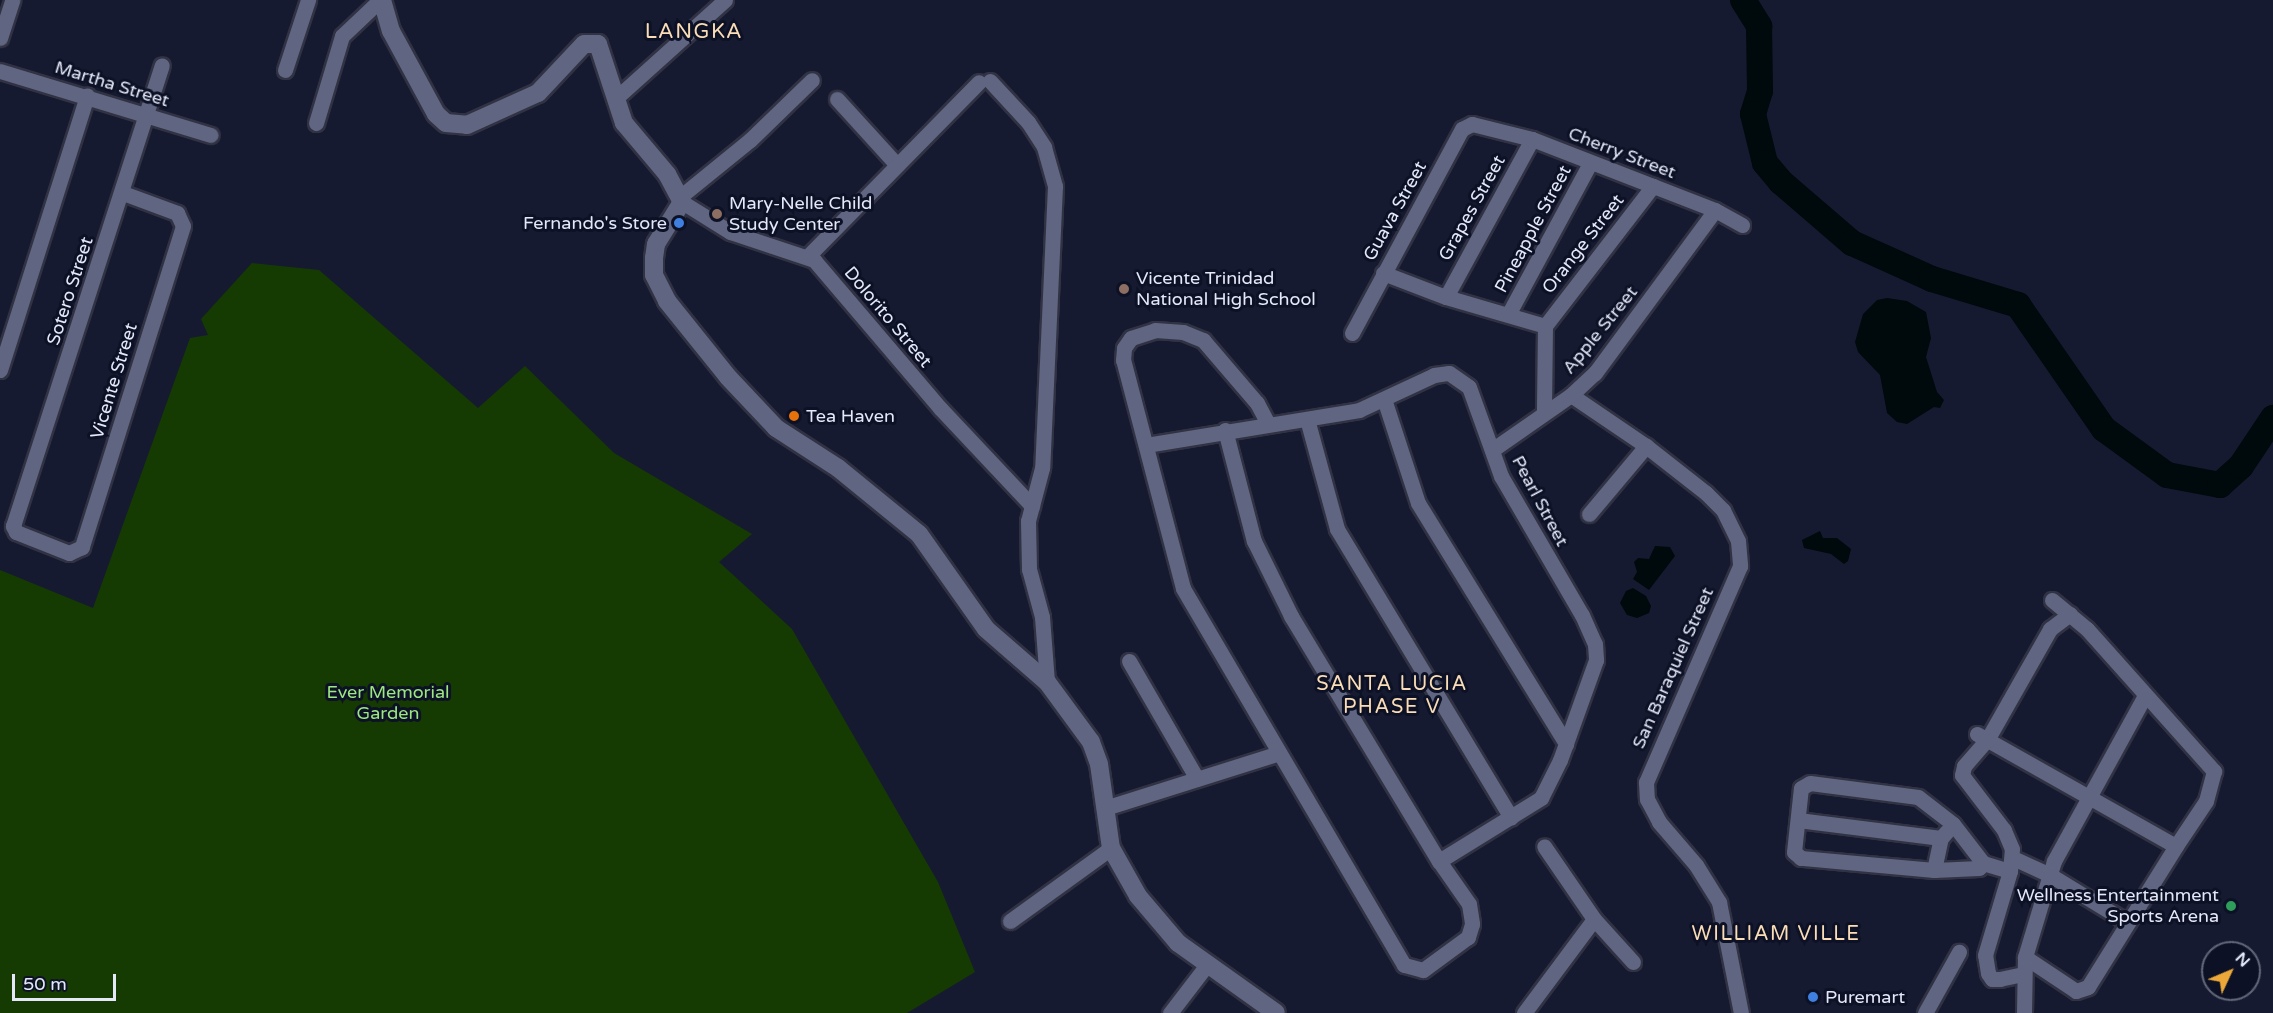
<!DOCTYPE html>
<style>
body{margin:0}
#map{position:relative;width:2273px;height:1013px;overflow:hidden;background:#161a30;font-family:"Varela Round",sans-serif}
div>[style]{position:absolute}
.green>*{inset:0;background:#153b03}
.water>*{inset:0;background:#00090b}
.river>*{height:26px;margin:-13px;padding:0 13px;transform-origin:13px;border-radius:13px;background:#00090b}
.roads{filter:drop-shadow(2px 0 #313244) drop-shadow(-2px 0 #313244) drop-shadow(0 2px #313244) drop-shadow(0 -2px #313244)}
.minor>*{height:15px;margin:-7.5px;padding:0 7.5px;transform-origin:7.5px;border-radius:7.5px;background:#606681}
.secondary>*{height:18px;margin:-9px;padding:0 9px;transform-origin:9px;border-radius:9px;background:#606681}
.dots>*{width:16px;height:16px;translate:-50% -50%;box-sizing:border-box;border:3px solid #0d1126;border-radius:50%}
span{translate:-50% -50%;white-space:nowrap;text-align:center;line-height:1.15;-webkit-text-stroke:6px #0d1126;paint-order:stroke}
.street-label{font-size:18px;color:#e4e8f8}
.poi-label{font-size:18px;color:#e4e8f8}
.left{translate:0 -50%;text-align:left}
.right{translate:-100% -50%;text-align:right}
.park-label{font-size:18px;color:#9ce782}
.neighbourhood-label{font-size:20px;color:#faddb6;letter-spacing:1.5px}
.quarter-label{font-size:21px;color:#faddb6;letter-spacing:1.5px}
.north{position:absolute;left:2201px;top:941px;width:60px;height:60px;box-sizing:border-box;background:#0d1126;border:2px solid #63677a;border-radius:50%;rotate:46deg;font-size:16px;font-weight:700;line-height:24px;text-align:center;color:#e4e8f8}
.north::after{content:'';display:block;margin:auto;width:21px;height:27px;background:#eca93a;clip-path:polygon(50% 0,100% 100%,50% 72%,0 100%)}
.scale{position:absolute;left:12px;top:974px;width:104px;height:27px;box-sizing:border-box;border:3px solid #e4e8f8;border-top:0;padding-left:8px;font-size:18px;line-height:21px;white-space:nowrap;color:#e4e8f8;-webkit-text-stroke:4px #0d1126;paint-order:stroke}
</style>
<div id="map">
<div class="green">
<div style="clip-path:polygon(252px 263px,319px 270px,478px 408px,525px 366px,614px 453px,752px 534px,719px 562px,792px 629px,938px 882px,975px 972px,907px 1013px,0 1013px,0 570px,93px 608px,190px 338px,208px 335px,201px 319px)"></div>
</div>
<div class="water">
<div style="clip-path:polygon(1887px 298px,1907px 301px,1926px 312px,1931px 338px,1926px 357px,1937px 392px,1944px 400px,1940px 408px,1934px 407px,1907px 424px,1897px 422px,1887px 413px,1880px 375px,1858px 352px,1855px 342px,1863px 314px,1877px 300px)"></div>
<div style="clip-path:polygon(1820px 531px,1823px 538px,1837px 538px,1851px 549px,1848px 561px,1844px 564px,1831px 554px,1804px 548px,1802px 540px)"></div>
<div style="clip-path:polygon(1655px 546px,1670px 547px,1675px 556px,1649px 590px,1633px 579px,1637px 572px,1634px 562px,1638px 558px,1649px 559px)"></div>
<div style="clip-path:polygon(1633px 588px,1646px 596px,1651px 606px,1649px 613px,1637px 618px,1627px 615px,1620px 603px,1626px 591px)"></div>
</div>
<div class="river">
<div style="left:1743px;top:0;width:31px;rotate:58deg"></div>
<div style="left:1759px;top:26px;width:65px;rotate:89.1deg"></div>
<div style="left:1760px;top:91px;width:24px;rotate:107deg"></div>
<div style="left:1753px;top:114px;width:50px;rotate:76.2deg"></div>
<div style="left:1765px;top:163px;width:25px;rotate:50deg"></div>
<div style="left:1781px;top:182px;width:94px;rotate:40.7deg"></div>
<div style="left:1852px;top:243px;width:88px;rotate:24.2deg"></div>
<div style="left:1932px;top:279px;width:90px;rotate:16.8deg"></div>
<div style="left:2018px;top:305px;width:151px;rotate:55.3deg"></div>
<div style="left:2104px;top:429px;width:78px;rotate:36.1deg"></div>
<div style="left:2167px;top:475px;width:54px;rotate:10.7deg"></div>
<div style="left:2220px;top:485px;width:28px;rotate:-42deg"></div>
<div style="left:2241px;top:466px;width:58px;rotate:-56.3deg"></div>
</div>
<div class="roads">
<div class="minor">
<div style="left:0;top:38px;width:40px;rotate:-72deg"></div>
<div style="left:285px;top:70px;width:74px;rotate:-71.8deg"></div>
<div style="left:0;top:71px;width:220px;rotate:16.9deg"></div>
<div style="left:990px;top:81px;width:56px;rotate:47.2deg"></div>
<div style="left:1028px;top:122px;width:30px;rotate:57deg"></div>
<div style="left:1044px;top:147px;width:41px;rotate:74.2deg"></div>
<div style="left:1055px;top:186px;width:282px;rotate:92.6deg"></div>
<div style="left:1042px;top:468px;width:55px;rotate:104.8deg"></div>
<div style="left:1028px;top:521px;width:48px;rotate:88.8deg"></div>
<div style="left:1029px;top:569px;width:50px;rotate:74.8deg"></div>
<div style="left:1042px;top:617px;width:65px;rotate:85.6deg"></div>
<div style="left:615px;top:99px;width:148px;rotate:-42deg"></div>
<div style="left:837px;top:99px;width:89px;rotate:47.7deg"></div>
<div style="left:316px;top:123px;width:91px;rotate:-73.4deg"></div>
<div style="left:342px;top:36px;width:52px;rotate:-43.5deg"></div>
<div style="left:123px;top:193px;width:58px;rotate:20.3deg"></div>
<div style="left:177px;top:213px;width:14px;rotate:65deg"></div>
<div style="left:183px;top:226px;width:337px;rotate:107.5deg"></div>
<div style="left:82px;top:547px;width:14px;rotate:155deg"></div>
<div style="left:69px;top:553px;width:57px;rotate:-158.4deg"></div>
<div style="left:16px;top:532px;width:7px;rotate:-117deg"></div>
<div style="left:13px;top:526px;width:484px;rotate:-72.1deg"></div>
<div style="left:681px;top:196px;width:89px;rotate:-39.1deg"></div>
<div style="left:750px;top:140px;width:86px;rotate:-44.1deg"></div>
<div style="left:682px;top:202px;width:57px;rotate:32deg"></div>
<div style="left:730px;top:232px;width:89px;rotate:18.4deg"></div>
<div style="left:814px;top:260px;width:196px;rotate:49.6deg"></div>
<div style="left:941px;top:409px;width:133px;rotate:46.8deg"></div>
<div style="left:807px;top:257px;width:245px;rotate:-45.5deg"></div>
<div style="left:1383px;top:273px;width:67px;rotate:20.9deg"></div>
<div style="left:1446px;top:297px;width:103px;rotate:16.3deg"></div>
<div style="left:1545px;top:326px;width:85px;rotate:90.7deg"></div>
<div style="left:1446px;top:297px;width:180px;rotate:-61.4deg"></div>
<div style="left:1509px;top:313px;width:170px;rotate:-61.6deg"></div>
<div style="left:1545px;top:326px;width:177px;rotate:-52.4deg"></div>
<div style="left:1352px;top:333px;width:232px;rotate:-61.7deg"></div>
<div style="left:1462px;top:129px;width:11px;rotate:-27deg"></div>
<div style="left:1472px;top:124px;width:62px;rotate:14deg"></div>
<div style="left:1532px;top:139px;width:196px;rotate:21.2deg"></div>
<div style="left:1715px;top:210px;width:31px;rotate:29deg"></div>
<div style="left:0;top:370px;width:288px;rotate:-72.4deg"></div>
<div style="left:1571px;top:395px;width:91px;rotate:34.2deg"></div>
<div style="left:1646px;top:446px;width:76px;rotate:38.1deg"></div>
<div style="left:1706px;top:493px;width:24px;rotate:45deg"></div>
<div style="left:1723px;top:510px;width:34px;rotate:64deg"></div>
<div style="left:1738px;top:541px;width:25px;rotate:85deg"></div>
<div style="left:1740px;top:566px;width:236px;rotate:113.5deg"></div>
<div style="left:1646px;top:782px;width:17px;rotate:87deg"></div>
<div style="left:1647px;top:799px;width:26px;rotate:62deg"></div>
<div style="left:1659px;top:822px;width:57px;rotate:49.3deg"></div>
<div style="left:1696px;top:865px;width:44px;rotate:58.1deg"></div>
<div style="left:1719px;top:902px;width:113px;rotate:78.8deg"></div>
<div style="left:1385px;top:402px;width:106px;rotate:71.9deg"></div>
<div style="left:1418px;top:503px;width:283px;rotate:58.4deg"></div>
<div style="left:1307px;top:419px;width:114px;rotate:74.7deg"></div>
<div style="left:1337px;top:529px;width:337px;rotate:58.9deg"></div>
<div style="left:1225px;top:430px;width:115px;rotate:75.4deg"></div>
<div style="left:1254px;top:541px;width:84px;rotate:63.7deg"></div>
<div style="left:1291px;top:616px;width:286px;rotate:58.9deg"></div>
<div style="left:1439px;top:861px;width:52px;rotate:55.1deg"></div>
<div style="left:1469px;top:904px;width:20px;rotate:81deg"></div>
<div style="left:1472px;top:924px;width:14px;rotate:107deg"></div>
<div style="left:1468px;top:937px;width:56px;rotate:143.7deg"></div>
<div style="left:1423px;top:970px;width:20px;rotate:-165deg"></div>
<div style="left:1404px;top:965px;width:437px;rotate:-120.4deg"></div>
<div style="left:1183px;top:588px;width:236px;rotate:-104.7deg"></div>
<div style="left:1123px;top:360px;width:12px;rotate:-85deg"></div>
<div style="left:1124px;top:348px;width:12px;rotate:-55deg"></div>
<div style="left:1131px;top:338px;width:25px;rotate:-18deg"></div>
<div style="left:1155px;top:330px;width:28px;rotate:4deg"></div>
<div style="left:1183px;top:332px;width:22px;rotate:22deg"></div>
<div style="left:1203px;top:340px;width:83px;rotate:49.4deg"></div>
<div style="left:1257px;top:403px;width:24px;rotate:62deg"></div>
<div style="left:1146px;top:445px;width:216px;rotate:-9.3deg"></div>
<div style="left:1359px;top:410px;width:83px;rotate:-25deg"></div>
<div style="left:1434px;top:375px;width:15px;rotate:-8deg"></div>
<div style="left:1449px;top:373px;width:24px;rotate:35deg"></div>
<div style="left:1469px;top:387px;width:95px;rotate:70.2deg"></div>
<div style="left:1501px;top:476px;width:161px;rotate:59.8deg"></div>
<div style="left:1582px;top:615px;width:32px;rotate:66deg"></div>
<div style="left:1595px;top:644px;width:16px;rotate:86deg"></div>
<div style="left:1596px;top:660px;width:106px;rotate:109.8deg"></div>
<div style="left:1560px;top:760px;width:42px;rotate:116.6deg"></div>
<div style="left:1541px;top:798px;width:120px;rotate:148.3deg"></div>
<div style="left:1492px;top:450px;width:96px;rotate:-34.8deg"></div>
<div style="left:1571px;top:395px;width:33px;rotate:-43deg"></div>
<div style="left:1595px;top:373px;width:202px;rotate:-53.6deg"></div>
<div style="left:1589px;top:514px;width:89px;rotate:-50deg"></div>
<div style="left:2052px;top:600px;width:45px;rotate:39.6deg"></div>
<div style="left:2087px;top:629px;width:191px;rotate:48.2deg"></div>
<div style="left:2214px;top:771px;width:31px;rotate:105deg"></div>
<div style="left:2206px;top:801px;width:54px;rotate:123.7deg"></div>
<div style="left:1129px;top:661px;width:136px;rotate:60deg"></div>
<div style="left:1977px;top:734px;width:228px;rotate:29.4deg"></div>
<div style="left:2176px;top:846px;width:166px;rotate:122deg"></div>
<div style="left:2088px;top:987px;width:13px;rotate:162deg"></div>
<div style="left:2076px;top:991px;width:61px;rotate:-146.3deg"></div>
<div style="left:1105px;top:808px;width:182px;rotate:-17.5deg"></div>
<div style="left:1798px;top:820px;width:144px;rotate:7.2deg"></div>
<div style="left:2013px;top:858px;width:41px;rotate:24.7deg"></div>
<div style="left:2050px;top:875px;width:90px;rotate:31.4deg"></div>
<div style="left:1983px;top:863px;width:6px;rotate:129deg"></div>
<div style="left:1979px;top:868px;width:45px;rotate:177.5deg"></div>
<div style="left:1934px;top:870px;width:134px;rotate:-174.8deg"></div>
<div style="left:1801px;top:858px;width:9px;rotate:-139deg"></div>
<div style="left:1794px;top:852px;width:64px;rotate:-83.8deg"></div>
<div style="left:1801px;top:788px;width:10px;rotate:-29deg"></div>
<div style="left:1810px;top:783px;width:109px;rotate:7.4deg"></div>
<div style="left:1918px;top:797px;width:44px;rotate:37.6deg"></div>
<div style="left:1953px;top:824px;width:49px;rotate:52.4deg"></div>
<div style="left:1983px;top:863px;width:28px;rotate:17deg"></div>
<div style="left:1934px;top:870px;width:33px;rotate:-78deg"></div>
<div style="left:1941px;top:838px;width:9px;rotate:-49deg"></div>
<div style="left:1594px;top:919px;width:58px;rotate:47.8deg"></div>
<div style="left:1010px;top:921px;width:125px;rotate:-35.9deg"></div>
<div style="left:2023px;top:974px;width:24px;rotate:168deg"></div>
<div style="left:2000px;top:979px;width:8px;rotate:180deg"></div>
<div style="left:1992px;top:979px;width:7px;rotate:-124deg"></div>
<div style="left:1988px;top:973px;width:18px;rotate:-99deg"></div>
<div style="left:1985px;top:955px;width:88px;rotate:-73.4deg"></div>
<div style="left:2010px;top:871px;width:22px;rotate:-85deg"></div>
<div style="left:2012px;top:849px;width:21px;rotate:-113deg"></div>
<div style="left:2004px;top:830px;width:69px;rotate:-127.4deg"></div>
<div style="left:1962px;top:775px;width:9px;rotate:-77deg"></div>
<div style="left:1964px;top:766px;width:35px;rotate:-49deg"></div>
<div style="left:1987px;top:740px;width:128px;rotate:-60.4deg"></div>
<div style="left:2050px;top:629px;width:25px;rotate:-37deg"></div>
<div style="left:1170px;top:1013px;width:59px;rotate:-52.5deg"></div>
<div style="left:1524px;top:1013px;width:117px;rotate:-53.3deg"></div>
<div style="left:1594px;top:919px;width:88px;rotate:-124.4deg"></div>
<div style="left:1925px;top:1013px;width:70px;rotate:-60.9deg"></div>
<div style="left:2024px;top:1013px;width:56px;rotate:-89deg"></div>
<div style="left:2025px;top:957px;width:100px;rotate:-73.2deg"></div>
<div style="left:2054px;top:861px;width:187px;rotate:-61.2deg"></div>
</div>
<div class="secondary">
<div style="left:382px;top:0;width:32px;rotate:74deg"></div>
<div style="left:391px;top:31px;width:94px;rotate:61.5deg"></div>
<div style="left:436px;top:114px;width:13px;rotate:42deg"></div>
<div style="left:446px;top:123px;width:21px;rotate:5deg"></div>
<div style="left:467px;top:125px;width:78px;rotate:-24.3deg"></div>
<div style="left:538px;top:93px;width:67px;rotate:-46.8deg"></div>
<div style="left:584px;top:44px;width:14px"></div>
<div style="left:598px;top:44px;width:83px;rotate:71.8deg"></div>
<div style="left:624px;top:123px;width:67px;rotate:49.9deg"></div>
<div style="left:667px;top:174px;width:32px;rotate:62deg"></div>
<div style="left:682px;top:202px;width:49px;rotate:121.8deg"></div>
<div style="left:656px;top:244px;width:14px;rotate:98deg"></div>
<div style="left:654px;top:258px;width:17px;rotate:90deg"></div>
<div style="left:654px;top:275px;width:29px;rotate:63deg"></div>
<div style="left:667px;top:301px;width:97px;rotate:51.2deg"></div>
<div style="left:728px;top:377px;width:70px;rotate:46.7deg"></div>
<div style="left:776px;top:428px;width:74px;rotate:32.8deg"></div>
<div style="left:838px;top:468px;width:104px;rotate:39.2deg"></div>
<div style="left:919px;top:534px;width:116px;rotate:54.8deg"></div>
<div style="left:986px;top:629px;width:81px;rotate:41deg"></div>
<div style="left:1047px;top:682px;width:74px;rotate:53.7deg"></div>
<div style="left:1091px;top:742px;width:23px;rotate:70deg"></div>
<div style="left:1099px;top:764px;width:85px;rotate:81.9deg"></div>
<div style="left:1111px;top:848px;width:55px;rotate:60.6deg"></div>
<div style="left:1138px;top:896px;width:62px;rotate:49.6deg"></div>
<div style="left:1178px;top:943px;width:120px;rotate:35.5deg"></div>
</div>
</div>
<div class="dots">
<div style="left:717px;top:214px;background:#8d6e63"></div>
<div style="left:679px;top:223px;background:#3f7fe0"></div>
<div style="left:1124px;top:289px;background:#8d6e63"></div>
<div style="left:794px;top:416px;background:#e8710a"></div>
<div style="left:2231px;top:906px;background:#2e9e5b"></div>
<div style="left:1813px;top:997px;background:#3f7fe0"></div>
</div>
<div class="street-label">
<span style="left:112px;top:84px;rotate:17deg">Martha Street</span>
<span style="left:1622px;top:153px;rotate:21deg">Cherry Street</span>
<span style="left:1472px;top:208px;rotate:-61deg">Grapes Street</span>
<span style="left:1395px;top:211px;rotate:-61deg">Guava Street</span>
<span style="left:1533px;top:229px;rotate:-62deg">Pineapple Street</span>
<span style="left:1583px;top:244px;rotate:-52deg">Orange Street</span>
<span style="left:70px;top:291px;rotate:-72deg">Sotero Street</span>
<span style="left:888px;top:317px;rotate:50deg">Dolorito Street</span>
<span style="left:1600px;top:330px;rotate:-51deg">Apple Street</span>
<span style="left:114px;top:381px;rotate:-73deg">Vicente Street</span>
<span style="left:1540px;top:501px;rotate:62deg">Pearl Street</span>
<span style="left:1673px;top:668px;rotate:-66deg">San Baraquiel Street</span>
</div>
<div class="poi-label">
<span class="left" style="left:729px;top:214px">Mary-Nelle Child<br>Study Center</span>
<span class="right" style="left:667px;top:223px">Fernando's Store</span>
<span class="left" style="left:1136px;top:289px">Vicente Trinidad<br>National High School</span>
<span class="left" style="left:806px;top:416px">Tea Haven</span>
<span class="right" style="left:2219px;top:906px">Wellness Entertainment<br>Sports Arena</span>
<span class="left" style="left:1825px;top:997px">Puremart</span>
</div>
<div class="park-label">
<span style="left:388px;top:703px">Ever Memorial<br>Garden</span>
</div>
<div class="neighbourhood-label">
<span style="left:1392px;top:696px">SANTA LUCIA<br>PHASE V</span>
<span style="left:1776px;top:934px">WILLIAM VILLE</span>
</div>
<div class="quarter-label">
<span style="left:694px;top:32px">LANGKA</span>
</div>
<div class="north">N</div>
<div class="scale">50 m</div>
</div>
